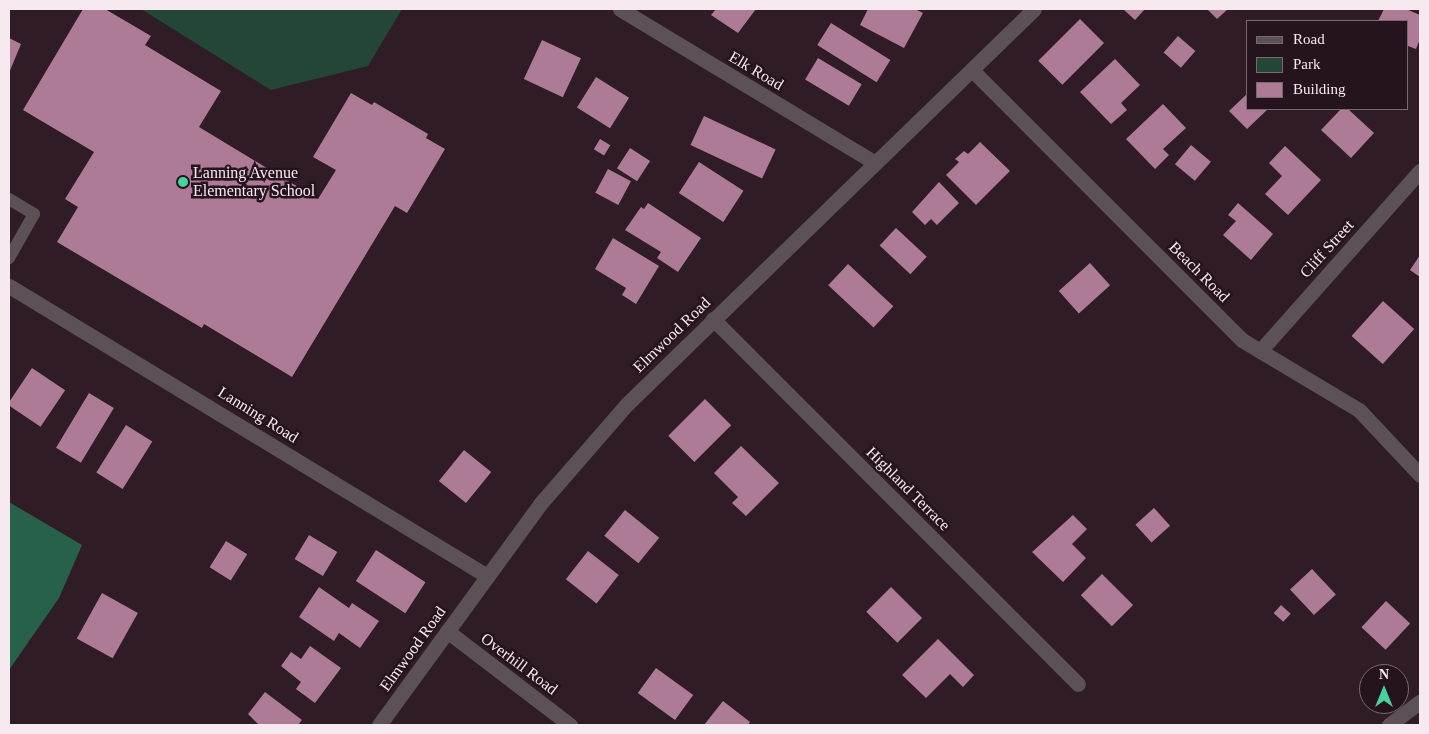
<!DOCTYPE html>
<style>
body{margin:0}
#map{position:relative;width:1429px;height:734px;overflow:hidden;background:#2f1c26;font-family:"Times New Roman",serif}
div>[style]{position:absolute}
.green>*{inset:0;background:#244637}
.forest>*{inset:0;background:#27614a}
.building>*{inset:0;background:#ae7b96;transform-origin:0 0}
.service>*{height:12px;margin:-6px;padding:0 6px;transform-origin:6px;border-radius:6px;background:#5b5156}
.minor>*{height:15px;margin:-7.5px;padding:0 7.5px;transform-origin:7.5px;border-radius:7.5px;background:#5b5156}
.dots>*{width:14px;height:14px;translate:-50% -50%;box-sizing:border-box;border:2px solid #25131d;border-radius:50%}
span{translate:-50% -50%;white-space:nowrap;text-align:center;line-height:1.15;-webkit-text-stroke:5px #25131d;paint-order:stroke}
.street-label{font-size:16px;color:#f7e9f0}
.poi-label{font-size:16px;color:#f7e9f0}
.left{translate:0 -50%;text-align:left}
.frame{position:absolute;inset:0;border:10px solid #f7e9f0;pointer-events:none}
.legend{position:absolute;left:1246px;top:20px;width:162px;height:90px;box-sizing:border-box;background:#25131d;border:1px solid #796971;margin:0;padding:6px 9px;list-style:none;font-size:15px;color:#f7e9f0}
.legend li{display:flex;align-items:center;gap:10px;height:25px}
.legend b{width:25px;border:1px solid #796971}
.north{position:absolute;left:1359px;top:664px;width:50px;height:50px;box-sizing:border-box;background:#25131d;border:1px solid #796971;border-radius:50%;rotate:0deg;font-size:14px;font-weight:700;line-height:20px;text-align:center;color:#f7e9f0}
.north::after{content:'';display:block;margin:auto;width:18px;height:22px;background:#46d49e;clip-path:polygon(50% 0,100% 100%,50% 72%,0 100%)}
</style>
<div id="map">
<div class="green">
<div style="clip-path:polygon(141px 9px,402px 9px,368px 66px,271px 90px)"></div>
</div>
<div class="forest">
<div style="clip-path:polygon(9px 502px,82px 545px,59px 598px,9px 670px)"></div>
</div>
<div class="building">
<div style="clip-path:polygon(83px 9px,105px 9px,151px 36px,145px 45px,221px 91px,199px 127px,318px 199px,336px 170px,313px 157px,351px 93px,372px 105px,374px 102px,428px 134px,426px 138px,445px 149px,407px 213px,395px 206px,292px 377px,204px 324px,202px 328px,57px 242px,78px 207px,65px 199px,94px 152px,23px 110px)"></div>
<div style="clip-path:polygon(716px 9px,756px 9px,738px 33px,711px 15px)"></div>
<div style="clip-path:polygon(868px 9px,915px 9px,923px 13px,904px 48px,860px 25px)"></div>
<div style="clip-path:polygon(1123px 9px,1145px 9px,1135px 20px)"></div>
<div style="clip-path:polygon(1207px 9px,1228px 9px,1217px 19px)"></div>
<div style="clip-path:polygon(1384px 9px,1406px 9px,1420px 15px,1420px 39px,1416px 49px,1408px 46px,1408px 21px,1378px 21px)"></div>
<div style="left:1080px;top:19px;width:34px;height:59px;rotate:45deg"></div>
<div style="left:831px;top:23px;width:70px;height:26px;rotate:32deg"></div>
<div style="left:1178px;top:36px;width:23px;height:22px;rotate:41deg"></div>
<div style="clip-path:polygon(9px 38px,21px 44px,9px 73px)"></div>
<div style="left:542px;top:40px;width:43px;height:43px;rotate:25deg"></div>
<div style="left:818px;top:58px;width:51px;height:25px;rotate:31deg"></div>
<div style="clip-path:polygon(1115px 59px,1140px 85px,1121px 103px,1127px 110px,1111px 124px,1080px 92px)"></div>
<div style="left:596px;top:77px;width:39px;height:36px;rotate:32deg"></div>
<div style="clip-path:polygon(1248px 93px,1248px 109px,1268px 109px,1247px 129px,1229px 111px)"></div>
<div style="clip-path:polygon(1163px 104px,1186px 128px,1163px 149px,1169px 155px,1155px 169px,1126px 139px)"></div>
<div style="clip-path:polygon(1341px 109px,1348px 109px,1374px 133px,1351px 158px,1321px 130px)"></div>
<div style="left:704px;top:116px;width:79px;height:32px;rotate:25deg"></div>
<div style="left:600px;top:139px;width:12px;height:12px;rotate:31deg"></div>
<div style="clip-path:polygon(980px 142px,1010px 171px,976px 205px,946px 175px,959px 162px,955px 159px,964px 151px,968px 154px)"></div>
<div style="left:1191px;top:145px;width:26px;height:25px;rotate:40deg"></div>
<div style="clip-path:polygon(1285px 146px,1321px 180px,1288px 215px,1265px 194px,1282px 176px,1269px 163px)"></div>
<div style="left:630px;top:148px;width:24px;height:24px;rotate:33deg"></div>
<div style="left:699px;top:162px;width:53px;height:37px;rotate:33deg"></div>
<div style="left:608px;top:169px;width:26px;height:27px;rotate:28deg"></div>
<div style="clip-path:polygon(939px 182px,959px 203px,937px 225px,931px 219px,925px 225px,912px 212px)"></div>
<div style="clip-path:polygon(648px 203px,701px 238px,678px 272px,657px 258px,661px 252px,625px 230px,641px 207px,644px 209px)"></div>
<div style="clip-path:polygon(1238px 203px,1273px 234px,1251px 260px,1223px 235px,1236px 221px,1228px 215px)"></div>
<div style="left:896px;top:228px;width:42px;height:24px;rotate:43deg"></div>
<div style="clip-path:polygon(613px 238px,659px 266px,636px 304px,622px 295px,626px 288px,595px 269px)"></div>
<div style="clip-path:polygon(1420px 255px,1420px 277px,1410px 270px)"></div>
<div style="left:1090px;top:263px;width:30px;height:42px;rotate:48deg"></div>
<div style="left:848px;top:264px;width:62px;height:29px;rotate:43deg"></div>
<div style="left:1383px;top:301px;width:42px;height:47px;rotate:42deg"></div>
<div style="left:32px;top:368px;width:40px;height:44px;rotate:34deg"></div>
<div style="left:89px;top:393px;width:29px;height:64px;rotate:31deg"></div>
<div style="left:705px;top:399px;width:37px;height:52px;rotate:45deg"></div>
<div style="left:126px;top:425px;width:31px;height:56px;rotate:32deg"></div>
<div style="clip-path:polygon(741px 446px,779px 483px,746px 516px,732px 503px,738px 497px,714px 473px)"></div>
<div style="left:464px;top:450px;width:35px;height:40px;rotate:39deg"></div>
<div style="left:1154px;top:508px;width:24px;height:25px;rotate:48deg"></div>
<div style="left:625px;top:510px;width:44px;height:33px;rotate:39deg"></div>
<div style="clip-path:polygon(1073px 515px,1087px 529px,1072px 544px,1086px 558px,1063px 582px,1032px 552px)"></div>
<div style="left:309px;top:535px;width:33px;height:28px;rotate:31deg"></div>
<div style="left:226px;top:541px;width:25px;height:31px;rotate:32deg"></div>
<div style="left:376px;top:550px;width:59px;height:37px;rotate:33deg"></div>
<div style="left:588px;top:551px;width:39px;height:36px;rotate:38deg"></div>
<div style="left:1312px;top:569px;width:35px;height:30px;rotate:47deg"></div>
<div style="left:1102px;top:574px;width:44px;height:30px;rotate:45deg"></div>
<div style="clip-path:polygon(319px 587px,349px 608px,352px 603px,379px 621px,360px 648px,339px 633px,334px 641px,299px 617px)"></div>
<div style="left:891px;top:587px;width:44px;height:35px;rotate:45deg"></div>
<div style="left:102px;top:593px;width:41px;height:52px;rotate:29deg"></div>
<div style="left:1386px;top:601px;width:33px;height:36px;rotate:43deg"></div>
<div style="left:1281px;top:605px;width:13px;height:11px;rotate:42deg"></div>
<div style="clip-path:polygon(938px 639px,974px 675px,963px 687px,950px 674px,926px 698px,902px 675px)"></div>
<div style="clip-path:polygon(310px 646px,341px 668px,315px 703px,296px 689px,301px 682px,281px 666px,291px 652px,301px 659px)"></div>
<div style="left:656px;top:668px;width:46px;height:31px;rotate:36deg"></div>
<div style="clip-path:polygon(265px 692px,302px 720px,298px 725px,259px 725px,248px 714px)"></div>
<div style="clip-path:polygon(723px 701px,750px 722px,748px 725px,704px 725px)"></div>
</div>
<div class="service">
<div style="left:9px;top:199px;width:29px;rotate:31deg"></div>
<div style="left:34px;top:214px;width:51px;rotate:119.6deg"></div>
</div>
<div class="minor">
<div style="left:620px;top:9px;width:297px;rotate:31.1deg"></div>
<div style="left:972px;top:70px;width:382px;rotate:45deg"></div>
<div style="left:1242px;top:340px;width:136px;rotate:30.9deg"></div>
<div style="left:1359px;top:410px;width:89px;rotate:46.8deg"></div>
<div style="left:9px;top:286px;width:559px;rotate:31.24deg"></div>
<div style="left:713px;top:319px;width:516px;rotate:45deg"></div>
<div style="left:1260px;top:351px;width:241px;rotate:-48.4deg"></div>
<div style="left:447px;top:631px;width:155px;rotate:37.4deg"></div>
<div style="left:379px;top:725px;width:273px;rotate:-53.9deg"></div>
<div style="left:540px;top:504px;width:133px;rotate:-49deg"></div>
<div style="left:627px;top:404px;width:567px;rotate:-44.14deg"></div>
<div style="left:1389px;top:725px;width:39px;rotate:-37deg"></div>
</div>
<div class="dots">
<div style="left:183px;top:182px;background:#46d49e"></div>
</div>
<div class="street-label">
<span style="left:756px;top:71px;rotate:31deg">Elk Road</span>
<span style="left:1327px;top:249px;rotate:-48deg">Cliff Street</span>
<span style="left:1199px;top:272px;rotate:45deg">Beach Road</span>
<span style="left:672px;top:335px;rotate:-44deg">Elmwood Road</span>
<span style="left:258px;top:415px;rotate:32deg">Lanning Road</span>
<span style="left:908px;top:489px;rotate:45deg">Highland Terrace</span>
<span style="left:413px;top:649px;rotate:-54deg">Elmwood Road</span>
<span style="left:519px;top:664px;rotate:37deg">Overhill Road</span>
</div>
<div class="poi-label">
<span class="left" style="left:193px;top:182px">Lanning Avenue<br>Elementary School</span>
</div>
<div class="frame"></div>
<ul class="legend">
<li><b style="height:6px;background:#5b5156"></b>Road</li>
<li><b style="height:14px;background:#244637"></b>Park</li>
<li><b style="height:14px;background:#ae7b96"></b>Building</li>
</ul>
<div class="north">N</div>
</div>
